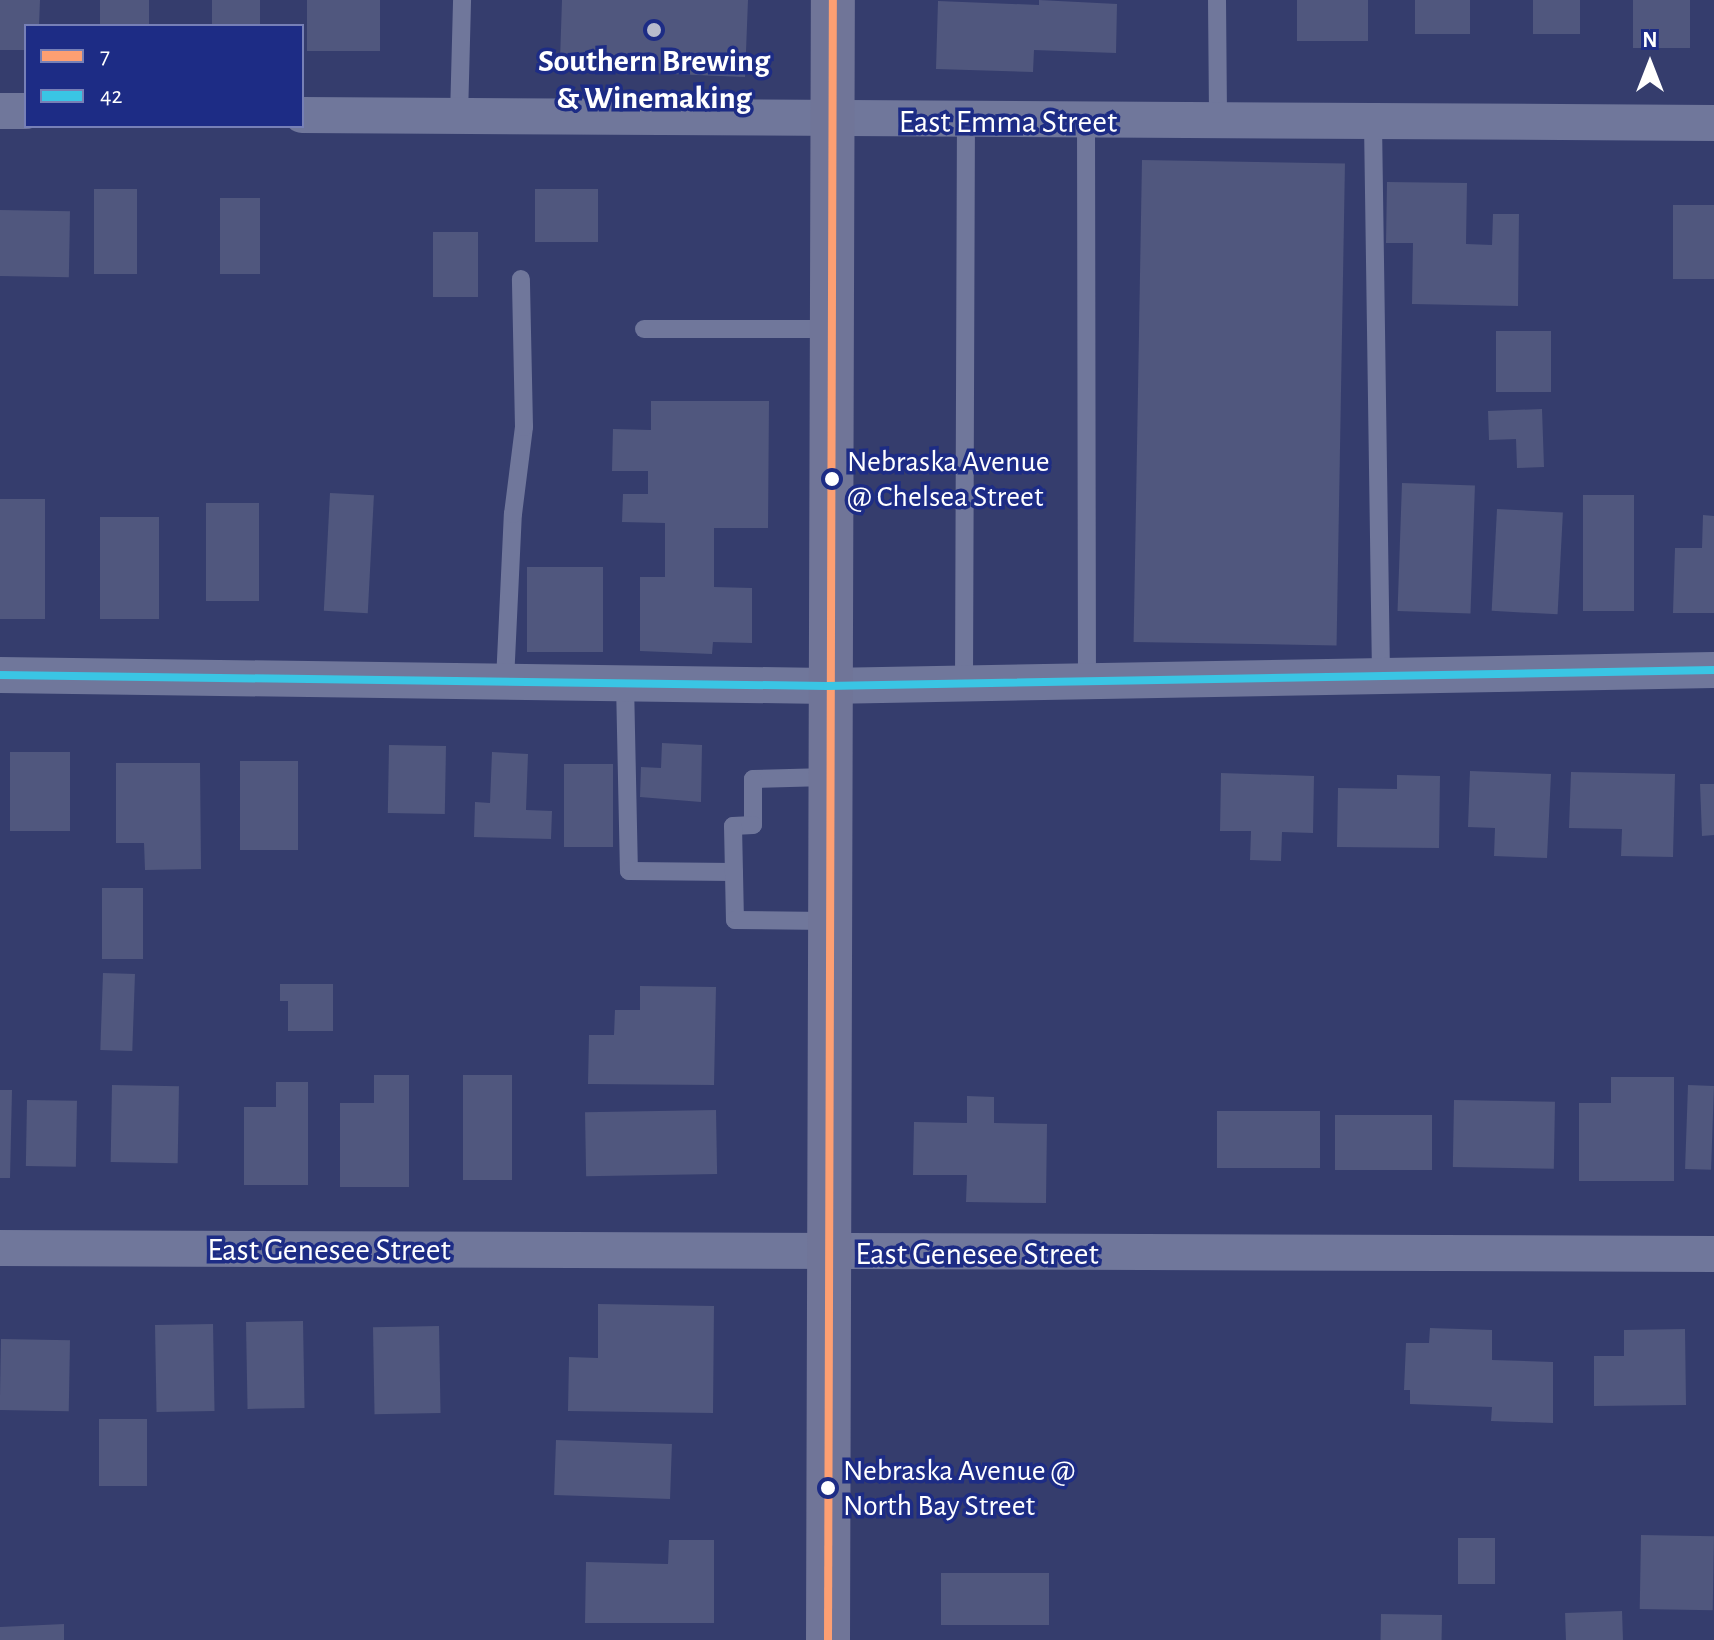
<!DOCTYPE html>
<style>
body{margin:0}
#map{position:relative;width:1714px;height:1640px;overflow:hidden;background:#353d6d;font-family:"Alegreya Sans",sans-serif}
div>[style]{position:absolute}
.building>*{inset:0;background:#50577e;transform-origin:0 0}
.service>*{height:18px;margin:-9px;padding:0 9px;transform-origin:9px;border-radius:9px;background:#70779b}
.minor>*{height:36px;margin:-18px;padding:0 18px;transform-origin:18px;border-radius:18px;background:#70779b}
.primary>*{height:44px;margin:-22px;padding:0 22px;transform-origin:22px;border-radius:22px;background:#707598}
.bus-1>*{height:8px;margin:-4px;padding:0 4px;transform-origin:4px;border-radius:4px;background:#fd9f72}
.bus-2>*{height:8px;margin:-4px;padding:0 4px;transform-origin:4px;border-radius:4px;background:#3ac5e4}
.dots>*{width:22px;height:22px;translate:-50% -50%;box-sizing:border-box;border:4px solid #1d2c85;border-radius:50%}
span{translate:-50% -50%;white-space:nowrap;text-align:center;line-height:1.15;-webkit-text-stroke:7px #1d2c85;paint-order:stroke}
.bus-label{font-size:30px;color:#fff}
.left{translate:0 -50%;text-align:left}
.poi-label{font-size:32px;color:#fff;font-weight:700}
.street-label{font-size:32px;color:#fff}
.legend{position:absolute;left:24px;top:24px;width:280px;height:104px;box-sizing:border-box;background:#1d2c85;border:2px solid #7780b6;margin:0;padding:10px 14px;list-style:none;font-size:24px;color:#fff}
.legend li{display:flex;align-items:center;gap:16px;height:40px}
.legend b{width:40px;border:2px solid #7780b6}
.north{position:absolute;left:1610px;top:24px;width:80px;height:80px;-webkit-text-stroke:6px #1d2c85;paint-order:stroke;rotate:0deg;font-size:22px;font-weight:700;line-height:32px;text-align:center;color:#fff}
.north::after{content:'';display:block;margin:auto;width:28px;height:36px;background:#fff;clip-path:polygon(50% 0,100% 100%,50% 72%,0 100%)}
</style>
<div id="map">
<div class="building">
<div style="clip-path:polygon(0 0,40px 0,39px 26px,26px 26px,26px 50px,0 50px)"></div>
<div style="left:100px;top:0;width:49px;height:26px"></div>
<div style="left:212px;top:0;width:48px;height:26px"></div>
<div style="left:307px;top:0;width:73px;height:51px"></div>
<div style="clip-path:polygon(562px 0,748px 0,745px 77px,599px 71px,599px 62px,560px 60px)"></div>
<div style="clip-path:polygon(1039px 0,1117px 4px,1116px 53px,1034px 50px,1033px 72px,936px 69px,938px 1px,1039px 5px)"></div>
<div style="left:1297px;top:0;width:71px;height:41px"></div>
<div style="left:1415px;top:0;width:55px;height:34px"></div>
<div style="left:1533px;top:0;width:47px;height:34px"></div>
<div style="left:1633px;top:0;width:57px;height:48px"></div>
<div style="left:1142px;top:160px;width:203px;height:482px;rotate:1deg"></div>
<div style="clip-path:polygon(1387px 182px,1467px 183px,1466px 244px,1492px 245px,1493px 214px,1519px 214px,1518px 306px,1412px 304px,1413px 243px,1386px 243px)"></div>
<div style="left:94px;top:189px;width:43px;height:85px"></div>
<div style="left:535px;top:189px;width:63px;height:53px"></div>
<div style="left:220px;top:198px;width:40px;height:76px"></div>
<div style="left:1714px;top:205px;width:74px;height:41px;rotate:90deg"></div>
<div style="left:0;top:210px;width:70px;height:66px;rotate:1deg"></div>
<div style="left:433px;top:232px;width:45px;height:65px"></div>
<div style="left:1496px;top:331px;width:55px;height:61px"></div>
<div style="clip-path:polygon(651px 401px,769px 401px,768px 528px,714px 528px,714px 587px,752px 588px,752px 643px,713px 642px,712px 654px,640px 651px,640px 577px,665px 577px,665px 523px,622px 522px,623px 494px,648px 494px,648px 471px,612px 471px,613px 429px,651px 430px)"></div>
<div style="clip-path:polygon(1542px 409px,1544px 467px,1517px 468px,1516px 439px,1489px 440px,1488px 411px)"></div>
<div style="left:1402px;top:483px;width:73px;height:128px;rotate:2deg"></div>
<div style="left:330px;top:493px;width:44px;height:118px;rotate:3deg"></div>
<div style="left:1583px;top:495px;width:51px;height:116px"></div>
<div style="left:0;top:499px;width:45px;height:120px"></div>
<div style="left:206px;top:503px;width:53px;height:98px"></div>
<div style="left:1497px;top:509px;width:66px;height:102px;rotate:3deg"></div>
<div style="clip-path:polygon(1703px 515px,1714px 516px,1714px 613px,1673px 613px,1675px 548px,1702px 548px)"></div>
<div style="left:100px;top:517px;width:59px;height:102px"></div>
<div style="left:527px;top:567px;width:76px;height:85px"></div>
<div style="clip-path:polygon(662px 743px,702px 745px,701px 802px,640px 797px,641px 767px,661px 768px)"></div>
<div style="left:389px;top:745px;width:57px;height:68px;rotate:1deg"></div>
<div style="left:70px;top:752px;width:79px;height:60px;rotate:90deg"></div>
<div style="clip-path:polygon(492px 752px,528px 754px,526px 810px,552px 811px,551px 839px,474px 837px,475px 802px,490px 803px)"></div>
<div style="left:240px;top:761px;width:58px;height:89px"></div>
<div style="clip-path:polygon(116px 763px,200px 763px,201px 869px,145px 870px,144px 843px,116px 843px)"></div>
<div style="left:564px;top:764px;width:49px;height:83px"></div>
<div style="clip-path:polygon(1470px 771px,1551px 774px,1547px 858px,1494px 856px,1495px 828px,1468px 827px)"></div>
<div style="clip-path:polygon(1571px 772px,1675px 774px,1673px 857px,1621px 856px,1622px 829px,1569px 828px)"></div>
<div style="clip-path:polygon(1221px 773px,1314px 776px,1313px 833px,1282px 832px,1281px 861px,1250px 860px,1251px 831px,1220px 831px)"></div>
<div style="clip-path:polygon(1397px 775px,1440px 776px,1439px 848px,1337px 847px,1338px 788px,1397px 789px)"></div>
<div style="clip-path:polygon(1700px 784px,1714px 784px,1714px 835px,1702px 836px)"></div>
<div style="left:102px;top:888px;width:41px;height:71px"></div>
<div style="left:103px;top:973px;width:32px;height:77px;rotate:2deg"></div>
<div style="clip-path:polygon(280px 984px,333px 984px,333px 1031px,288px 1031px,288px 1001px,280px 1001px)"></div>
<div style="clip-path:polygon(640px 986px,716px 987px,714px 1085px,588px 1084px,589px 1035px,614px 1035px,615px 1010px,640px 1010px)"></div>
<div style="clip-path:polygon(374px 1075px,409px 1075px,409px 1187px,340px 1187px,340px 1103px,374px 1103px)"></div>
<div style="left:463px;top:1075px;width:49px;height:105px"></div>
<div style="clip-path:polygon(1611px 1077px,1674px 1077px,1674px 1181px,1579px 1181px,1579px 1103px,1611px 1103px)"></div>
<div style="clip-path:polygon(276px 1082px,308px 1082px,308px 1185px,244px 1185px,244px 1107px,276px 1107px)"></div>
<div style="left:112px;top:1085px;width:67px;height:77px;rotate:1deg"></div>
<div style="left:1688px;top:1085px;width:26px;height:84px;rotate:2deg"></div>
<div style="clip-path:polygon(0 1090px,12px 1090px,10px 1178px,0 1178px)"></div>
<div style="clip-path:polygon(967px 1096px,994px 1097px,994px 1123px,1047px 1124px,1046px 1203px,966px 1202px,967px 1175px,913px 1175px,914px 1122px,967px 1123px)"></div>
<div style="left:27px;top:1100px;width:50px;height:66px;rotate:1deg"></div>
<div style="left:1454px;top:1100px;width:101px;height:67px;rotate:1deg"></div>
<div style="left:716px;top:1110px;width:64px;height:131px;rotate:89deg"></div>
<div style="left:1217px;top:1111px;width:103px;height:57px"></div>
<div style="left:1335px;top:1115px;width:97px;height:55px"></div>
<div style="clip-path:polygon(598px 1304px,714px 1306px,713px 1413px,568px 1411px,569px 1357px,598px 1358px)"></div>
<div style="left:303px;top:1321px;width:87px;height:57px;rotate:89deg"></div>
<div style="left:213px;top:1324px;width:87px;height:58px;rotate:89deg"></div>
<div style="left:439px;top:1326px;width:87px;height:66px;rotate:89deg"></div>
<div style="clip-path:polygon(1430px 1328px,1492px 1330px,1492px 1360px,1553px 1362px,1553px 1423px,1491px 1421px,1492px 1407px,1410px 1404px,1410px 1390px,1404px 1390px,1406px 1343px,1429px 1343px)"></div>
<div style="clip-path:polygon(1685px 1329px,1686px 1405px,1594px 1406px,1594px 1356px,1624px 1356px,1624px 1330px)"></div>
<div style="left:1px;top:1339px;width:69px;height:71px;rotate:1deg"></div>
<div style="left:99px;top:1419px;width:48px;height:67px"></div>
<div style="left:556px;top:1440px;width:116px;height:55px;rotate:2deg"></div>
<div style="left:1641px;top:1535px;width:73px;height:74px;rotate:1deg"></div>
<div style="left:1458px;top:1538px;width:37px;height:46px"></div>
<div style="clip-path:polygon(669px 1540px,714px 1540px,714px 1623px,585px 1623px,586px 1562px,668px 1564px)"></div>
<div style="left:1049px;top:1573px;width:52px;height:108px;rotate:90deg"></div>
<div style="left:1622px;top:1611px;width:29px;height:57px;rotate:88deg"></div>
<div style="left:1381px;top:1614px;width:61px;height:26px;rotate:1deg"></div>
<div style="clip-path:polygon(64px 1624px,64px 1640px,0 1640px,0 1627px)"></div>
</div>
<div class="service">
<div style="left:1217px;top:0;width:123px;rotate:89.5deg"></div>
<div style="left:459px;top:117px;width:117px;rotate:-88.5deg"></div>
<div style="left:1086px;top:122px;width:559px;rotate:89.9deg"></div>
<div style="left:1373px;top:123px;width:554px;rotate:89.17deg"></div>
<div style="left:644px;top:329px;width:187px"></div>
<div style="left:505px;top:681px;width:167px;rotate:-87.3deg"></div>
<div style="left:513px;top:514px;width:88px;rotate:-82.8deg"></div>
<div style="left:524px;top:427px;width:148px;rotate:-91.2deg"></div>
<div style="left:625px;top:683px;width:188px;rotate:88.8deg"></div>
<div style="left:629px;top:871px;width:105px;rotate:0.5deg"></div>
<div style="left:964px;top:683px;width:561px;rotate:-89.8deg"></div>
<div style="left:827px;top:777px;width:74px;rotate:178.5deg"></div>
<div style="left:753px;top:779px;width:46px;rotate:90deg"></div>
<div style="left:753px;top:825px;width:20px;rotate:177deg"></div>
<div style="left:733px;top:826px;width:94px;rotate:88.8deg"></div>
<div style="left:735px;top:920px;width:93px;rotate:0.6deg"></div>
</div>
<div class="minor">
<div style="left:0;top:111px;width:26px"></div>
<div style="left:302px;top:115px;width:1412px;rotate:0.32deg"></div>
<div style="left:0;top:675px;width:827px;rotate:0.76deg"></div>
<div style="left:827px;top:686px;width:887px;rotate:-1.03deg"></div>
<div style="left:0;top:1248px;width:1714px;rotate:0.2deg"></div>
</div>
<div class="primary">
<div style="left:828px;top:1640px;width:1640px;rotate:-89.83deg"></div>
</div>
<div class="bus-1">
<div style="left:828px;top:1640px;width:1640px;rotate:-89.83deg"></div>
</div>
<div class="bus-2">
<div style="left:0;top:675px;width:827px;rotate:0.76deg"></div>
<div style="left:827px;top:686px;width:887px;rotate:-1.03deg"></div>
</div>
<div class="dots">
<div style="left:654px;top:30px;background:#b8bbcc"></div>
<div style="left:832px;top:479px;background:#fff"></div>
<div style="left:828px;top:1488px;background:#fff"></div>
</div>
<div class="bus-label">
<span class="left" style="left:847px;top:479px">Nebraska Avenue<br>@ Chelsea Street</span>
<span class="left" style="left:843px;top:1488px">Nebraska Avenue @<br>North Bay Street</span>
</div>
<div class="poi-label">
<span style="left:654px;top:80px">Southern Brewing<br>&amp; Winemaking</span>
</div>
<div class="street-label">
<span style="left:1008px;top:122px">East Emma Street</span>
<span style="left:329px;top:1250px">East Genesee Street</span>
<span style="left:977px;top:1254px">East Genesee Street</span>
</div>
<ul class="legend">
<li><b style="height:10px;background:#fd9f72"></b>7</li>
<li><b style="height:10px;background:#3ac5e4"></b>42</li>
</ul>
<div class="north">N</div>
</div>
